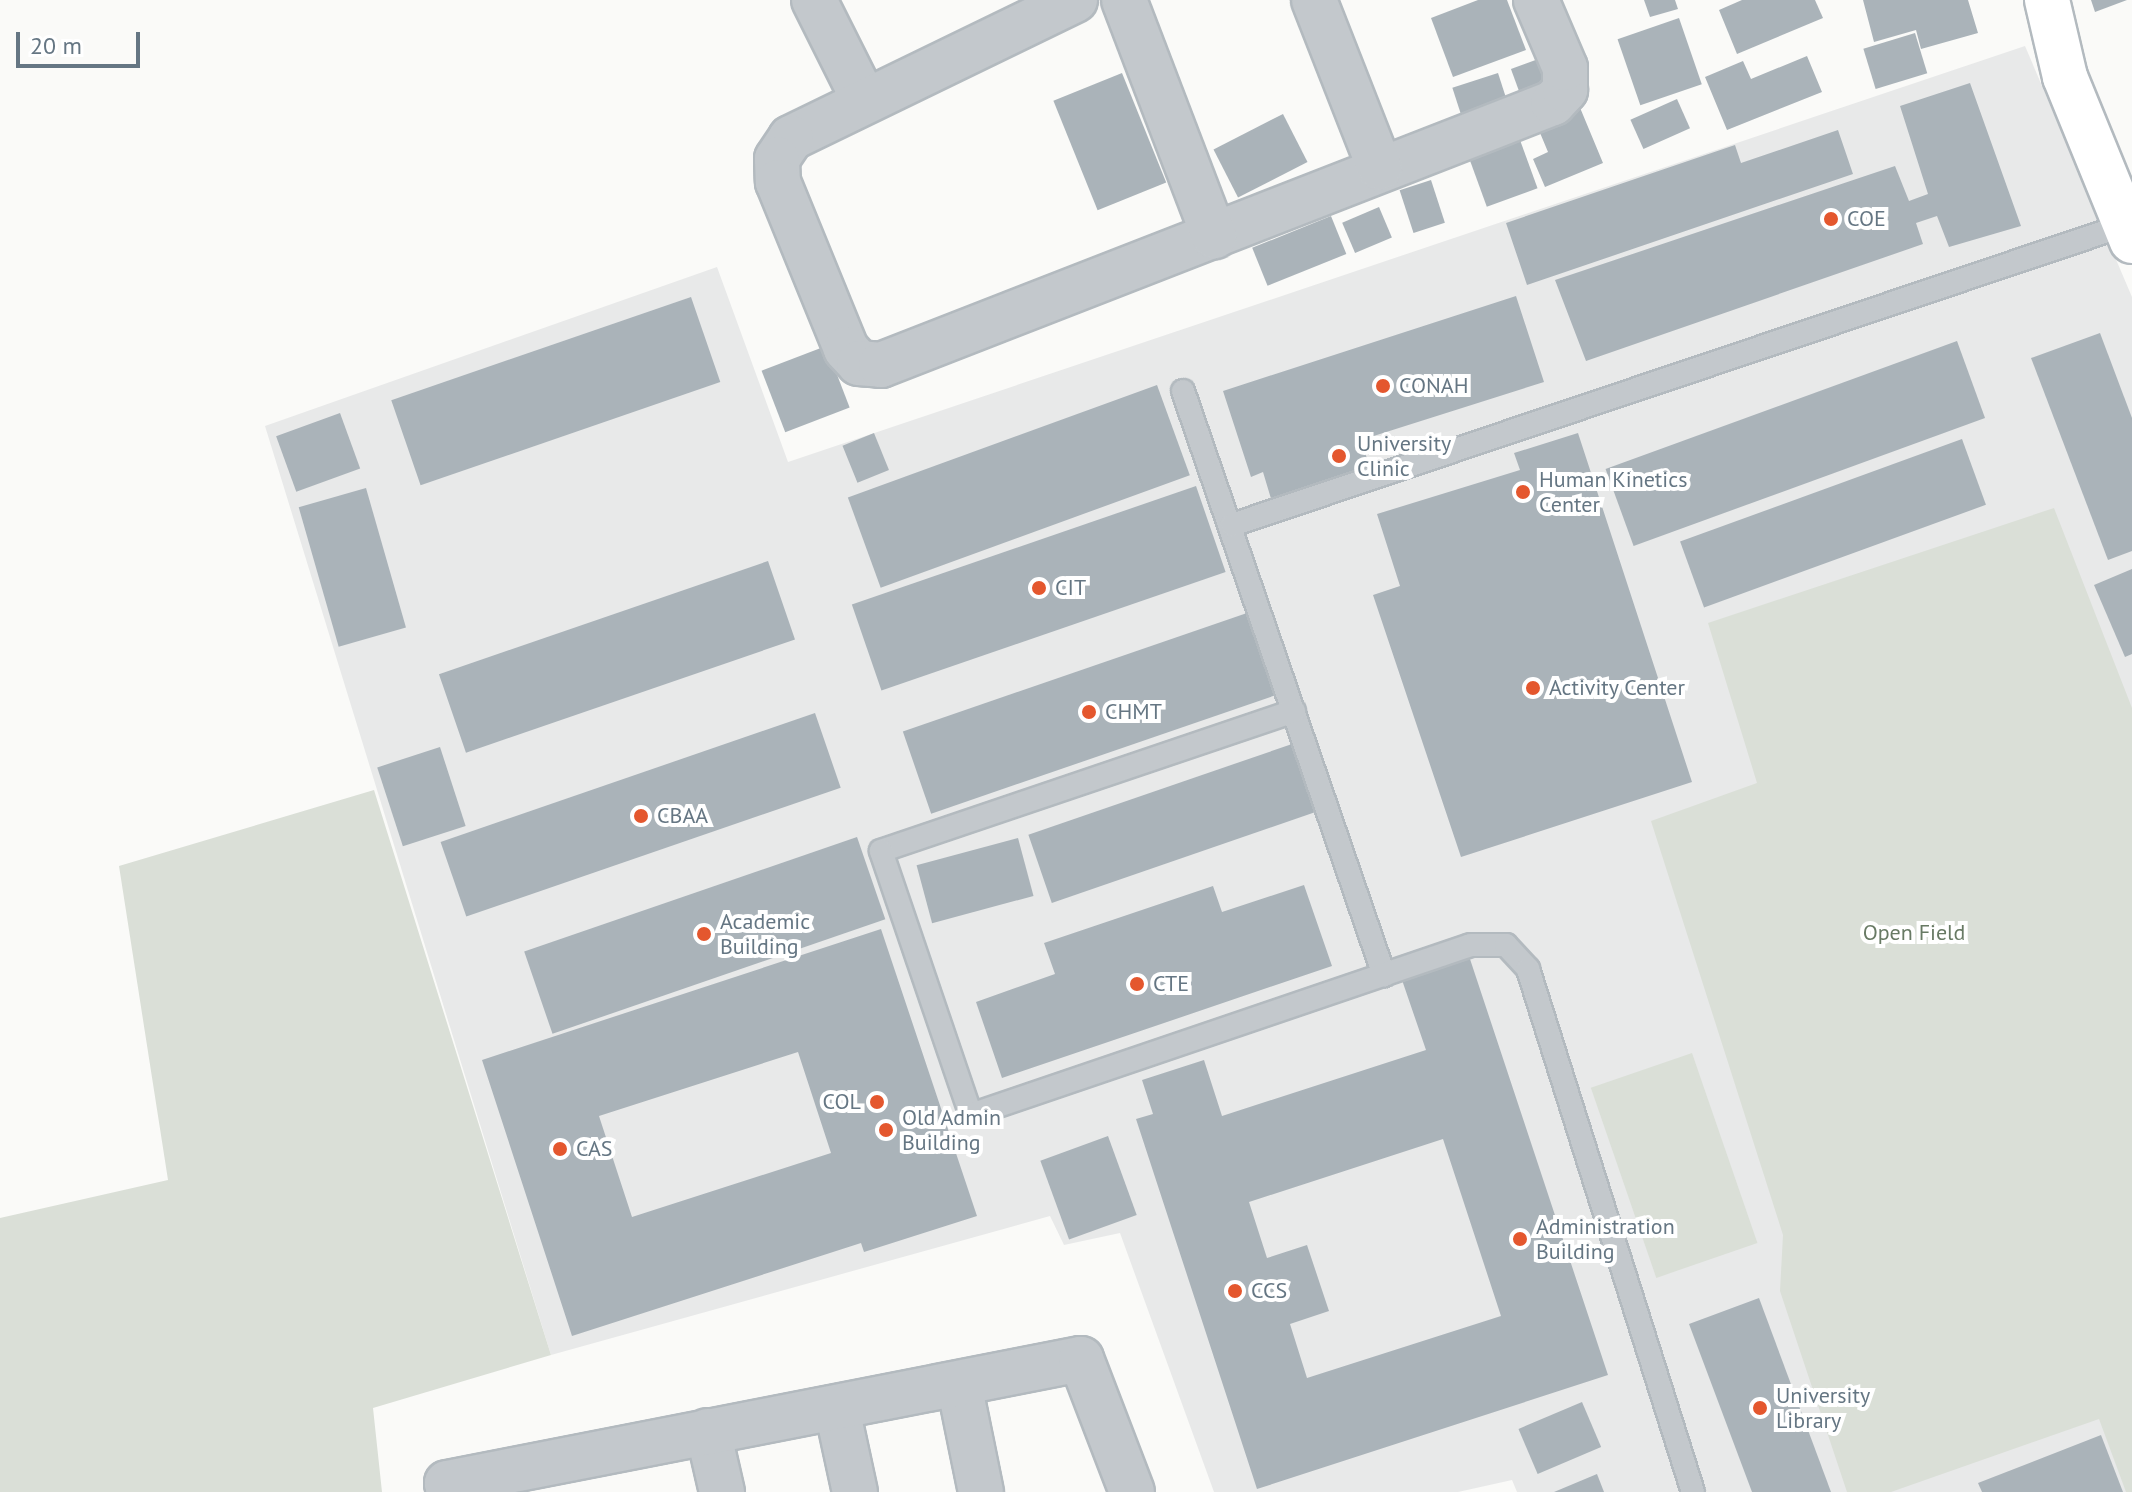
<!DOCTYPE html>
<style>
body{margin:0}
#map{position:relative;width:2132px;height:1492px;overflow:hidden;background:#fafaf8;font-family:"PT Sans",sans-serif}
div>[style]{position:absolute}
.built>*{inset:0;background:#e8e9e9}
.green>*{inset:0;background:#dadfd7;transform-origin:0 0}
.building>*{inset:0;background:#aab3b9;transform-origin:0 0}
.roads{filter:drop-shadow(2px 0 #b3babf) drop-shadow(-2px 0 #b3babf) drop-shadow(0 2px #b3babf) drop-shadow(0 -2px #b3babf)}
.lane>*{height:22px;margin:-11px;padding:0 11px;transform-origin:11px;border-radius:11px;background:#c3c8cc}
.street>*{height:44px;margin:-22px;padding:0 22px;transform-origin:22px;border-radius:22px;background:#c3c8cc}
.secondary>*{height:44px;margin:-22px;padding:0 22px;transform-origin:22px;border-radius:22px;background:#fff}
.dots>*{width:22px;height:22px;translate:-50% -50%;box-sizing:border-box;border:4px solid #fff;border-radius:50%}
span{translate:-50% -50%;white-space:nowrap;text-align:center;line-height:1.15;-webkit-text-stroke:8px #fff;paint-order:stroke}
.poi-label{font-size:22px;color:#657683}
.left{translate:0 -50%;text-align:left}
.right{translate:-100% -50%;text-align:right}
.park-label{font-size:22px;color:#687a64}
.scale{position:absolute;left:16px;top:32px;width:124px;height:36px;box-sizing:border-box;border:4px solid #657683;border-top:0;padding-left:10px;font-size:24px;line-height:28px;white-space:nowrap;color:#657683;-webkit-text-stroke:6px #fff;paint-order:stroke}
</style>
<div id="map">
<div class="built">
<div style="clip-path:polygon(2025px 46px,2132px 297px,2132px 1492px,1517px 1492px,1512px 1480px,1458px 1492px,1214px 1492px,1120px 1233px,1064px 1245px,1050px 1216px,551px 1355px,265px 426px,717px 267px,788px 462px)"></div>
</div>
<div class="green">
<div style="clip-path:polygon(2054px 508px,2132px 708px,2132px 1492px,2126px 1492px,2099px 1419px,1891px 1492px,1847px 1492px,1780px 1291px,1783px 1235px,1651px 821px,1757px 783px,1708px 623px)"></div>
<div style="clip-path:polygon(374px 790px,551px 1355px,373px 1408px,382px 1492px,0 1492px,0 1218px,168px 1180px,119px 866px)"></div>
<div style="left:1692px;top:1053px;width:201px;height:107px;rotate:71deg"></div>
</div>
<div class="building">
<div style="clip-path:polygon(1478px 0,1507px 0,1526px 50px,1453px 77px,1431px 18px)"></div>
<div style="clip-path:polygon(1644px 0,1675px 0,1678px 9px,1650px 17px)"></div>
<div style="clip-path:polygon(1742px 0,1815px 0,1823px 18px,1737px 54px,1719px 10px)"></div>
<div style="clip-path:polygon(1863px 0,1968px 0,1978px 33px,1921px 49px,1916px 30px,1874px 42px)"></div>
<div style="clip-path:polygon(2091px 0,2127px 0,2095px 12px)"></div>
<div style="left:1679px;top:18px;width:70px;height:65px;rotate:71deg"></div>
<div style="left:1915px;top:33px;width:42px;height:54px;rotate:73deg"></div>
<div style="clip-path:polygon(1807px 56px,1822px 92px,1727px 130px,1705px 77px,1743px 61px,1751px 79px)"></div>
<div style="left:1541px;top:58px;width:27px;height:32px;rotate:70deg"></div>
<div style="left:1122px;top:73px;width:118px;height:74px;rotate:68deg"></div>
<div style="left:1498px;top:73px;width:33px;height:48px;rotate:72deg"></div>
<div style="clip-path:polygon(1970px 83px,2021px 226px,1949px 247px,1937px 216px,1916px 223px,1923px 244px,1586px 361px,1555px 280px,1895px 166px,1909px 201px,1928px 194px,1900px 106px)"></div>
<div style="clip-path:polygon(1576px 98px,1603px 163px,1545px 187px,1533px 159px,1548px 152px,1533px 116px)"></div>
<div style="left:1677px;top:99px;width:32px;height:51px;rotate:66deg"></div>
<div style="left:1283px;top:114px;width:54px;height:78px;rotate:63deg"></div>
<div style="left:1516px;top:129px;width:63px;height:54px;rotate:70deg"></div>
<div style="clip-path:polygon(1838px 130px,1853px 174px,1527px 285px,1506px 223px,1735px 145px,1741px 163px)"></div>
<div style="left:1431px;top:180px;width:45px;height:33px;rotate:72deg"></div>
<div style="left:1379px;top:207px;width:33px;height:40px;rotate:67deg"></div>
<div style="left:1331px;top:216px;width:41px;height:85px;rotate:68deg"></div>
<div style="clip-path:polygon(1516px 296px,1544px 382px,1361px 440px,1371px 471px,1272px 502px,1263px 472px,1251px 477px,1223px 391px)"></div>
<div style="left:691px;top:297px;width:90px;height:317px;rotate:71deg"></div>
<div style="clip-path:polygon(2100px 333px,2132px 418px,2132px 551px,2108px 560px,2031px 358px)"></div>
<div style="left:1957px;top:341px;width:82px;height:374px;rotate:70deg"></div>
<div style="left:826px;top:346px;width:66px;height:69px;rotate:69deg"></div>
<div style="left:1157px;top:385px;width:96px;height:329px;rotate:70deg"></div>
<div style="left:340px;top:413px;width:59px;height:68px;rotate:70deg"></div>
<div style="left:874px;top:433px;width:40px;height:34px;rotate:68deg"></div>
<div style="clip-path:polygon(1578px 433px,1692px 782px,1461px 857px,1373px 595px,1400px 586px,1377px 514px,1520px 470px,1514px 453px)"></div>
<div style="left:1962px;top:439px;width:70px;height:300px;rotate:70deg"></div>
<div style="left:1196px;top:486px;width:91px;height:364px;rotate:71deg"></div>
<div style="left:366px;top:488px;width:145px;height:70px;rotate:74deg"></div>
<div style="left:768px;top:561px;width:83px;height:348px;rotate:71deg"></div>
<div style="clip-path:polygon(2132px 569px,2132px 654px,2125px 657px,2094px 585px)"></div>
<div style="left:1247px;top:613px;width:87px;height:364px;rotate:71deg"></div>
<div style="left:815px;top:713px;width:79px;height:396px;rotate:71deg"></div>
<div style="left:1295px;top:743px;width:72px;height:282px;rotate:71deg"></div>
<div style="left:440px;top:747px;width:83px;height:66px;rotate:72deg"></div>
<div style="left:857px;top:837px;width:87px;height:352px;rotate:71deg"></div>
<div style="left:1018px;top:838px;width:60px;height:105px;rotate:75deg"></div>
<div style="clip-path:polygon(1304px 885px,1332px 966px,1002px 1078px,976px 1002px,1055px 974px,1044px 943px,1213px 886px,1222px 912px)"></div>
<div style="clip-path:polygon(evenodd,881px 929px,977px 1216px,864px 1252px,861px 1243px,572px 1336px,482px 1060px,881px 929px,798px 1052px,831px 1153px,632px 1217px,599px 1116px,798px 1052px)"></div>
<div style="clip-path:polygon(evenodd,1469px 956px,1608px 1375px,1257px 1489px,1136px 1119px,1153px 1114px,1142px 1080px,1204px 1060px,1222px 1116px,1426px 1050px,1402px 980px,1469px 956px,1443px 1139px,1501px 1316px,1307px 1378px,1290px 1324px,1329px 1311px,1307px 1245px,1267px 1258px,1249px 1202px,1443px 1139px)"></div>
<div style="left:1108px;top:1136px;width:84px;height:72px;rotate:70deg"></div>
<div style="clip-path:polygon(1759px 1298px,1831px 1492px,1752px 1492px,1689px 1324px)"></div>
<div style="left:1582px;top:1402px;width:49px;height:69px;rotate:67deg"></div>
<div style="clip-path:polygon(2101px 1435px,2123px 1492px,1982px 1492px,1978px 1483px)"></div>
<div style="clip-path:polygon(1597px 1474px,1604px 1492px,1554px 1492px)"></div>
</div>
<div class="roads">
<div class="lane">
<div style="left:1183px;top:391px;width:618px;rotate:71.01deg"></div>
<div style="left:1232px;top:525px;width:942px;rotate:-18.57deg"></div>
<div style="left:1294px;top:711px;width:436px;rotate:161.3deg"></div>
<div style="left:881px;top:851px;width:279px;rotate:71.2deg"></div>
<div style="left:971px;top:1115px;width:528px;rotate:-18.78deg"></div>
<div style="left:1471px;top:945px;width:35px"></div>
<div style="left:1506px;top:945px;width:33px;rotate:47deg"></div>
<div style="left:1528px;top:969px;width:548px;rotate:72.49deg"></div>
</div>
<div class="street">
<div style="left:814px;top:0;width:112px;rotate:63.4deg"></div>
<div style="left:1075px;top:0;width:316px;rotate:154.1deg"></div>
<div style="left:791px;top:138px;width:25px;rotate:124deg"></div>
<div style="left:777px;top:159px;width:23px;rotate:88deg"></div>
<div style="left:778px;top:182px;width:180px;rotate:67.8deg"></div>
<div style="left:846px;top:349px;width:19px;rotate:47deg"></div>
<div style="left:859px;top:363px;width:22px;rotate:5deg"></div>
<div style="left:881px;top:365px;width:721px;rotate:-21.3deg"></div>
<div style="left:1553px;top:103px;width:18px;rotate:-47deg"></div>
<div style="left:1565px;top:90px;width:22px;rotate:-90deg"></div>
<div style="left:1565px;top:68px;width:74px;rotate:-113.1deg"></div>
<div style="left:1124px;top:0;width:253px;rotate:69.1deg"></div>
<div style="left:1314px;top:0;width:180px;rotate:68.6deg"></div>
<div style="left:959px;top:1384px;width:110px;rotate:78.5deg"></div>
<div style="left:837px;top:1409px;width:85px;rotate:77.8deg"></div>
<div style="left:708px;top:1431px;width:63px;rotate:77.1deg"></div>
<div style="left:449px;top:1492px;width:9px;rotate:-103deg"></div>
<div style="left:447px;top:1483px;width:646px;rotate:-11.07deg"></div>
<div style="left:1081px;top:1359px;width:142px;rotate:69deg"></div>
</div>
<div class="secondary">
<div style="left:2047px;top:0;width:79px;rotate:76.8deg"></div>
<div style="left:2065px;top:77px;width:177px;rotate:67.8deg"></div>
</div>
</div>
<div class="dots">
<div style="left:1831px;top:219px;background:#e4572e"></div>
<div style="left:1383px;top:386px;background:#e4572e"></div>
<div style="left:1339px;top:456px;background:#e4572e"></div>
<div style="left:1523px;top:492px;background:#e4572e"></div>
<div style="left:1039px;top:588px;background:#e4572e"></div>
<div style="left:1533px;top:688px;background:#e4572e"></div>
<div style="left:1089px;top:712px;background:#e4572e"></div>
<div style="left:641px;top:816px;background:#e4572e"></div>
<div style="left:704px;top:934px;background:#e4572e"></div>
<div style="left:1137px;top:984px;background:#e4572e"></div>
<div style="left:877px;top:1102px;background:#e4572e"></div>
<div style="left:886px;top:1130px;background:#e4572e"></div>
<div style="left:560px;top:1149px;background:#e4572e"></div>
<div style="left:1520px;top:1239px;background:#e4572e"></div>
<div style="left:1235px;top:1291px;background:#e4572e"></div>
<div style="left:1760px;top:1408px;background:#e4572e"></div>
</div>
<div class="poi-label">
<span class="left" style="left:1847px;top:219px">COE</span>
<span class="left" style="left:1399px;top:386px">CONAH</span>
<span class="left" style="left:1357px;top:456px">University<br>Clinic</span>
<span class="left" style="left:1539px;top:492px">Human Kinetics<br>Center</span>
<span class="left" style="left:1055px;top:588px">CIT</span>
<span class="left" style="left:1549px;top:688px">Activity Center</span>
<span class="left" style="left:1105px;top:712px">CHMT</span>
<span class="left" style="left:657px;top:816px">CBAA</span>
<span class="left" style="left:720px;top:934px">Academic<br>Building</span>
<span class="left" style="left:1153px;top:984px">CTE</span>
<span class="right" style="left:861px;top:1102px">COL</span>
<span class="left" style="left:902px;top:1130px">Old Admin<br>Building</span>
<span class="left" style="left:576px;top:1149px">CAS</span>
<span class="left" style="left:1536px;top:1239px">Administration<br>Building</span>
<span class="left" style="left:1251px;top:1291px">CCS</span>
<span class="left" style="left:1776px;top:1408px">University<br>Library</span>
</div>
<div class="park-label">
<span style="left:1914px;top:933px">Open Field</span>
</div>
<div class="scale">20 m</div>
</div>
